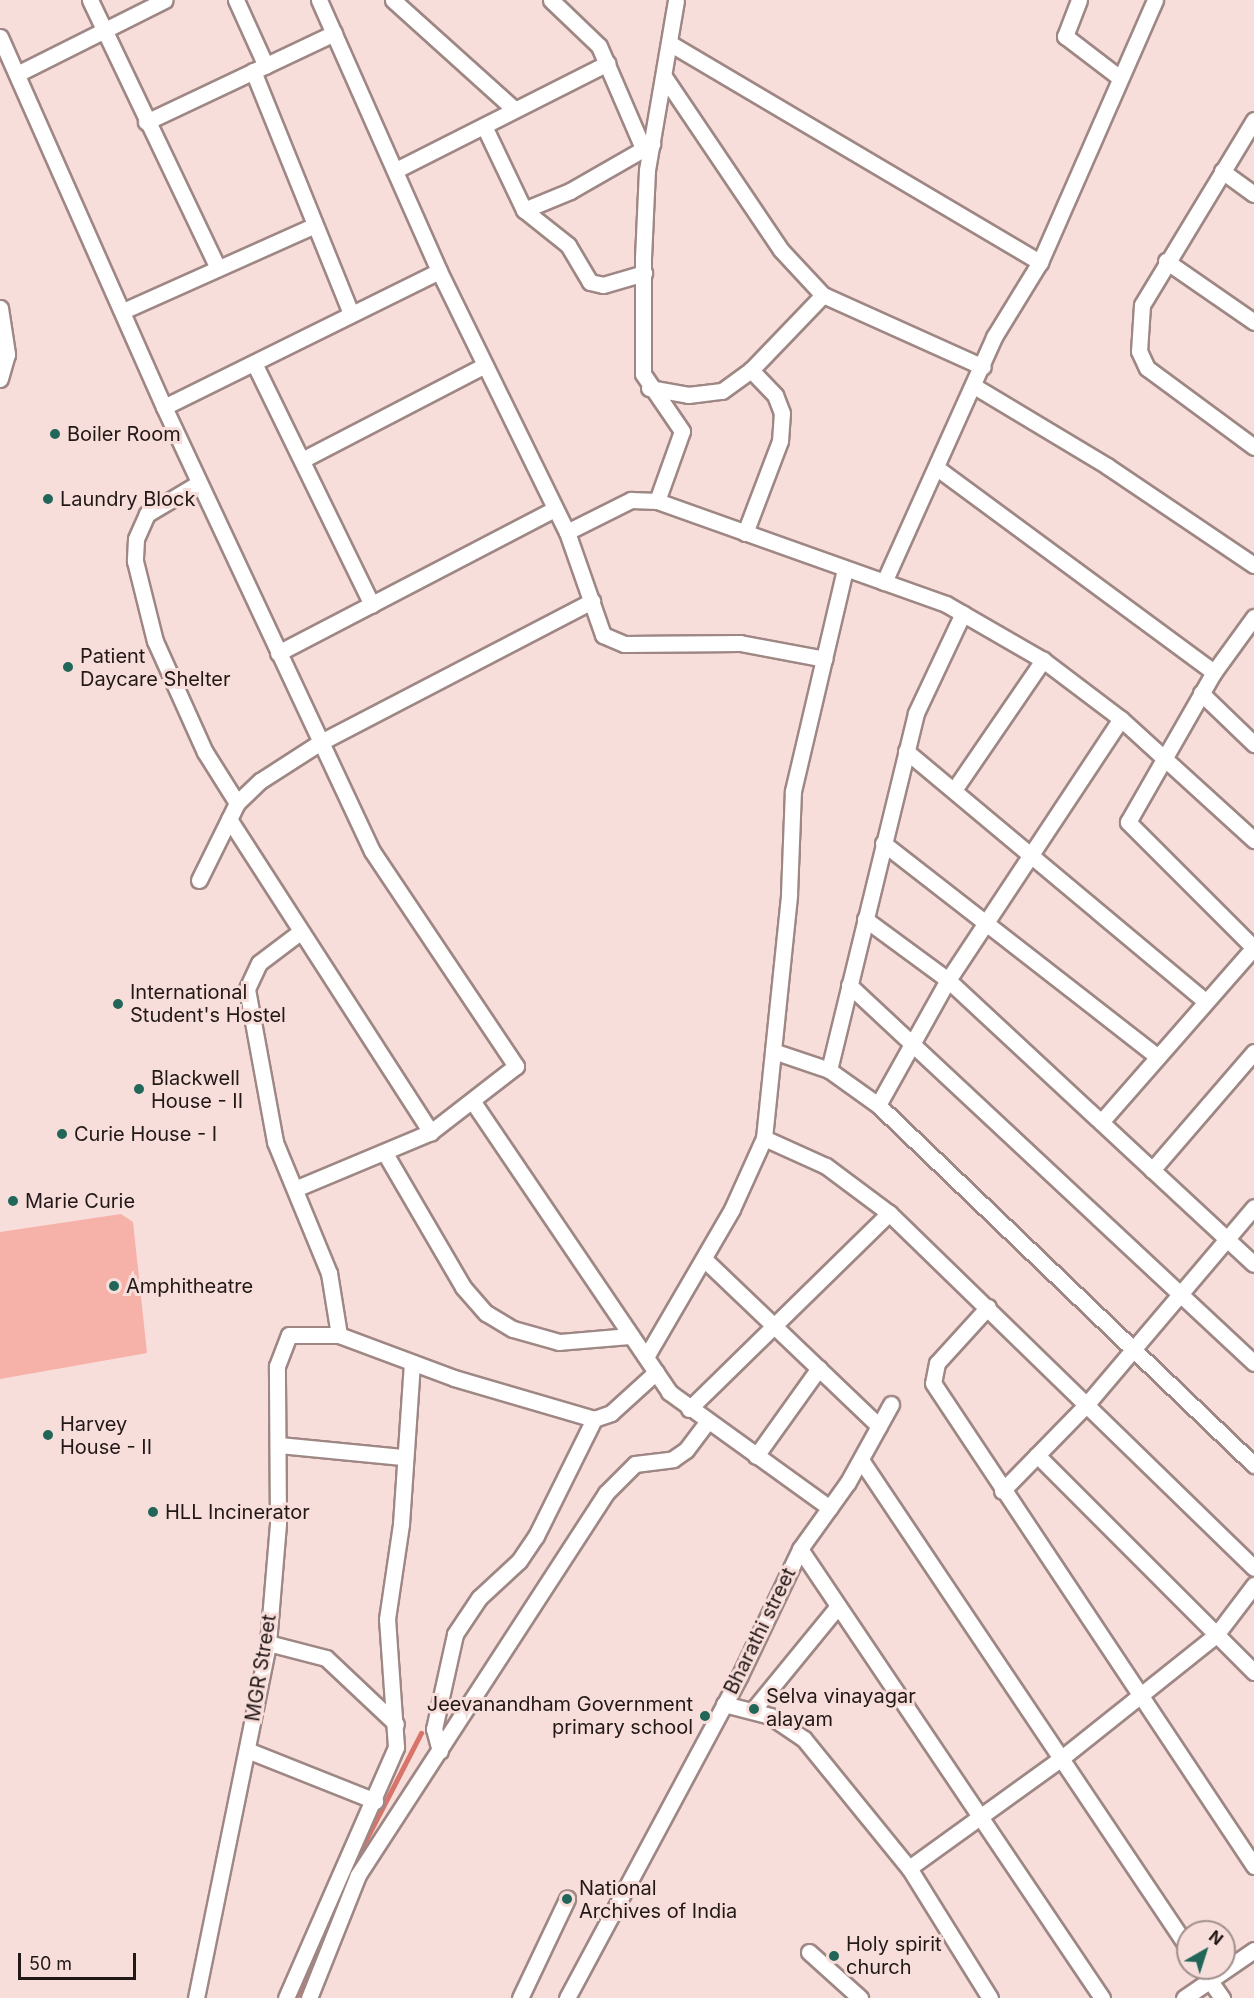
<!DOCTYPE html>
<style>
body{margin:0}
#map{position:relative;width:1254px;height:1998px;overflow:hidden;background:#f7deda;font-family:Inter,sans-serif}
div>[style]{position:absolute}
.green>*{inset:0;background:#f6b1a8}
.stream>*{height:4.5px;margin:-2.25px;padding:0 2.25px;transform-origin:2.25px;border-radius:2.25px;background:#d87469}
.roads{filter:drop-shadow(2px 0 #9e8784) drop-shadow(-2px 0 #9e8784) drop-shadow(0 2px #9e8784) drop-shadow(0 -2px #9e8784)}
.minor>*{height:15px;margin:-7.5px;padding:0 7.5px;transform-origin:7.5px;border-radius:7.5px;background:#fff}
.dots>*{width:16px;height:16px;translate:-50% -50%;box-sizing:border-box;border:3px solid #f7deda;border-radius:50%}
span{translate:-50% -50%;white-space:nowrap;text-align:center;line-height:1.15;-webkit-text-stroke:6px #f7deda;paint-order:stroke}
.poi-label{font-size:20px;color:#211817}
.left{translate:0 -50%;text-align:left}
.right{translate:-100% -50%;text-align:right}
.street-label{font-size:20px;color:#211817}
.north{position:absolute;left:1176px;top:1920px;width:60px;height:60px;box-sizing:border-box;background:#f7deda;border:2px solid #a18f8c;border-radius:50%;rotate:39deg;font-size:16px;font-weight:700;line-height:24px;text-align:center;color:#211817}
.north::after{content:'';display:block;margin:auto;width:21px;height:27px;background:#216659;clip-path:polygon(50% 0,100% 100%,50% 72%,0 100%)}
.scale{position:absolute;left:18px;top:1953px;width:118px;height:27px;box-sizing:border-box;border:3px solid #211817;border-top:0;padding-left:8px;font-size:18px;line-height:21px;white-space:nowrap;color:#211817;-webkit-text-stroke:4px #f7deda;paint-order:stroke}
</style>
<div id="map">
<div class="green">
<div style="clip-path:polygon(121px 1214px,133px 1222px,147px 1353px,0 1379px,0 1232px)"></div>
</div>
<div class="stream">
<div style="left:296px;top:1998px;width:147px;rotate:-66.8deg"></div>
<div style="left:354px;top:1863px;width:146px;rotate:-62.7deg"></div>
</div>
<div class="roads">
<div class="minor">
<div style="left:90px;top:0;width:297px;rotate:64.5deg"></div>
<div style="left:236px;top:0;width:72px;rotate:65.6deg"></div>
<div style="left:319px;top:0;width:296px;rotate:66.1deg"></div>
<div style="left:439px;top:271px;width:291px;rotate:63.9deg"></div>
<div style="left:567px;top:532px;width:109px;rotate:70.7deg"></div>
<div style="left:603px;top:635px;width:23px;rotate:23deg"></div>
<div style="left:624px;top:644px;width:116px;rotate:-0.5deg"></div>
<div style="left:740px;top:643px;width:86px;rotate:10.7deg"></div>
<div style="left:393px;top:0;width:163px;rotate:42deg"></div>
<div style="left:551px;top:0;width:66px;rotate:43.8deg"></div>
<div style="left:599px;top:46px;width:111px;rotate:66.7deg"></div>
<div style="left:1079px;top:0;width:39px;rotate:111deg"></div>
<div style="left:1065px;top:36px;width:69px;rotate:37.4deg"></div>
<div style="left:0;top:37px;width:405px;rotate:66.1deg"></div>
<div style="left:164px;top:407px;width:490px;rotate:64.9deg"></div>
<div style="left:372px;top:851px;width:259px;rotate:56.2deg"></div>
<div style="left:516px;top:1066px;width:108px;rotate:142.2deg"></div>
<div style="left:431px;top:1132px;width:147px;rotate:157.3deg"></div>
<div style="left:671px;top:44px;width:429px;rotate:30.6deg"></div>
<div style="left:253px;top:71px;width:262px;rotate:68deg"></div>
<div style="left:17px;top:74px;width:165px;rotate:-26.6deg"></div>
<div style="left:665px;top:78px;width:207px;rotate:56deg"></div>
<div style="left:781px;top:250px;width:62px;rotate:47deg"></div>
<div style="left:823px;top:295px;width:175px;rotate:24.2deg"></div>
<div style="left:1254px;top:120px;width:216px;rotate:121.2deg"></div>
<div style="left:1142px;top:305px;width:46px;rotate:93.7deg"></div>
<div style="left:1139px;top:351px;width:19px;rotate:65deg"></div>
<div style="left:1147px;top:368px;width:133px;rotate:36.4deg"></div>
<div style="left:146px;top:122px;width:208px;rotate:-25.3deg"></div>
<div style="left:484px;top:126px;width:93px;rotate:64.5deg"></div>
<div style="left:524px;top:210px;width:56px;rotate:38.5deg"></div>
<div style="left:568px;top:245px;width:43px;rotate:59.3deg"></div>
<div style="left:590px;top:282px;width:13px;rotate:13deg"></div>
<div style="left:603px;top:285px;width:43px;rotate:-16.3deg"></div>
<div style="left:396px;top:170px;width:237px;rotate:-26.8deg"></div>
<div style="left:1222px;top:171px;width:39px;rotate:36deg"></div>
<div style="left:524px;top:210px;width:50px;rotate:-22.4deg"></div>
<div style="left:570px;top:191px;width:95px;rotate:-29.8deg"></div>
<div style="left:1166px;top:261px;width:107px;rotate:34.7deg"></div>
<div style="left:0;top:308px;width:47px;rotate:81.3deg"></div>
<div style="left:7px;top:354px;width:26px;rotate:106deg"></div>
<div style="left:123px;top:311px;width:210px;rotate:-24.1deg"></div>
<div style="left:254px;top:363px;width:269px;rotate:64deg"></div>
<div style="left:974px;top:386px;width:155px;rotate:31deg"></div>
<div style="left:1107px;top:466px;width:177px;rotate:34deg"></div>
<div style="left:649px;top:388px;width:40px;rotate:10deg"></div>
<div style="left:688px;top:395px;width:34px;rotate:-7deg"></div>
<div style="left:722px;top:391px;width:36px;rotate:-36deg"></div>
<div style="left:751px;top:370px;width:104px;rotate:-46.2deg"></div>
<div style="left:164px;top:407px;width:307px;rotate:-26.3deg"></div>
<div style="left:302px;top:460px;width:206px;rotate:-27.4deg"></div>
<div style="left:937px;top:468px;width:344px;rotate:36.4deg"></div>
<div style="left:199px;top:483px;width:61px;rotate:149.2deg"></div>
<div style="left:147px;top:514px;width:27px;rotate:114deg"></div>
<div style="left:136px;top:539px;width:22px;rotate:93deg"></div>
<div style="left:135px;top:561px;width:82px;rotate:76deg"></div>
<div style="left:155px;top:641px;width:122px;rotate:65.8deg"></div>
<div style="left:205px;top:752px;width:60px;rotate:57.9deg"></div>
<div style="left:657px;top:501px;width:74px;rotate:-70.3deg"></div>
<div style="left:682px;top:431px;width:69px;rotate:-124.4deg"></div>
<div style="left:643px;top:374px;width:116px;rotate:-90deg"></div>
<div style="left:643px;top:258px;width:88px;rotate:-87.4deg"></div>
<div style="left:647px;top:170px;width:172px;rotate:-80.3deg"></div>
<div style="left:567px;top:532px;width:72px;rotate:-26.6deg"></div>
<div style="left:631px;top:500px;width:26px;rotate:2deg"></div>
<div style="left:657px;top:501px;width:307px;rotate:19.6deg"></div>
<div style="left:946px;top:604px;width:112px;rotate:30deg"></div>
<div style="left:1043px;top:660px;width:98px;rotate:37.1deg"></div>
<div style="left:1121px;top:719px;width:180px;rotate:42.3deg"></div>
<div style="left:745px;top:533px;width:98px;rotate:-69.2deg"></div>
<div style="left:780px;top:441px;width:28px;rotate:-86deg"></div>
<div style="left:782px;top:413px;width:19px;rotate:-111deg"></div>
<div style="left:775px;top:395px;width:35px;rotate:-134deg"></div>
<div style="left:884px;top:582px;width:269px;rotate:-65.8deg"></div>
<div style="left:994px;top:337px;width:88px;rotate:-58.5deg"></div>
<div style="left:1040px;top:262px;width:286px;rotate:-66.3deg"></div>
<div style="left:278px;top:653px;width:312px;rotate:-27.5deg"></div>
<div style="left:1201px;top:693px;width:74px;rotate:43.9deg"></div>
<div style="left:906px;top:751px;width:391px;rotate:39.9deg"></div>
<div style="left:954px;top:790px;width:158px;rotate:-55.6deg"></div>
<div style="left:229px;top:819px;width:373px;rotate:57.2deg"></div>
<div style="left:883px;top:843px;width:348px;rotate:37.9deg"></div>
<div style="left:199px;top:880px;width:86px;rotate:-63.7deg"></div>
<div style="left:237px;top:803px;width:32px;rotate:-44deg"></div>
<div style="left:260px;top:781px;width:70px;rotate:-32.8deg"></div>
<div style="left:319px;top:743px;width:308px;rotate:-27.5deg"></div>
<div style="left:865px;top:919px;width:103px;rotate:36.3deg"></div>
<div style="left:948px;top:980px;width:417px;rotate:42.9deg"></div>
<div style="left:300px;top:932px;width:51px;rotate:142.9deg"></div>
<div style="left:259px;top:963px;width:29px;rotate:115deg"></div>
<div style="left:247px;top:989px;width:156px;rotate:79.6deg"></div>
<div style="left:275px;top:1142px;width:142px;rotate:67.6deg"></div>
<div style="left:329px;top:1273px;width:63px;rotate:80.8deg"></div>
<div style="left:1253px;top:947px;width:177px;rotate:-135deg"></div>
<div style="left:1128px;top:822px;width:173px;rotate:-60.2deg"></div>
<div style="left:1214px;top:672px;width:68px;rotate:-54deg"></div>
<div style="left:849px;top:985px;width:554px;rotate:43.03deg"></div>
<div style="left:773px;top:1051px;width:59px;rotate:18.7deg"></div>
<div style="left:829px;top:1070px;width:60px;rotate:35.5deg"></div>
<div style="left:878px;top:1105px;width:521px;rotate:43.75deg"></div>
<div style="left:829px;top:1070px;width:367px;rotate:-76.3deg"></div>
<div style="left:916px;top:713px;width:110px;rotate:-64.8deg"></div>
<div style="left:473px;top:1102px;width:350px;rotate:55.9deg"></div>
<div style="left:669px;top:1392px;width:198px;rotate:35.8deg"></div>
<div style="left:878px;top:1105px;width:143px;rotate:-60.8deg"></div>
<div style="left:948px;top:980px;width:313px;rotate:-56.5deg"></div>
<div style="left:1101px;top:1122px;width:232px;rotate:-48.8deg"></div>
<div style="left:764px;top:1138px;width:68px;rotate:24.3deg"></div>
<div style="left:826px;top:1166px;width:79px;rotate:36.7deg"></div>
<div style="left:889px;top:1213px;width:509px;rotate:44.2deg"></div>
<div style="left:386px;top:1155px;width:153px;rotate:59.7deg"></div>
<div style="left:463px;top:1287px;width:35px;rotate:49deg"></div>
<div style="left:486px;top:1313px;width:31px;rotate:31deg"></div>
<div style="left:513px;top:1329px;width:48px;rotate:15.8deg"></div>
<div style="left:559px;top:1342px;width:72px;rotate:-4.8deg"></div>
<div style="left:1152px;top:1170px;width:156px;rotate:-49.2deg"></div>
<div style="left:704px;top:1259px;width:242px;rotate:43.7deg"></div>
<div style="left:988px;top:1307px;width:76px;rotate:132.3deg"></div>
<div style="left:937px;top:1363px;width:20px;rotate:101deg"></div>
<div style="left:933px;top:1383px;width:580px;rotate:56.39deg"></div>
<div style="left:646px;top:1357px;width:171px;rotate:-59.8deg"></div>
<div style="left:732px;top:1209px;width:78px;rotate:-65.7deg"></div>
<div style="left:764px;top:1138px;width:245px;rotate:-84.1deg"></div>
<div style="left:789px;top:894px;width:103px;rotate:-87.8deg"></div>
<div style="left:793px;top:791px;width:228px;rotate:-76.8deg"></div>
<div style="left:689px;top:1409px;width:280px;rotate:-44.4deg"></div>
<div style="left:279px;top:1445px;width:124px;rotate:5.6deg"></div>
<div style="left:1037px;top:1455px;width:307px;rotate:45deg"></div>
<div style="left:756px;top:1456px;width:108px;rotate:-54.4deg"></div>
<div style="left:861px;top:1460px;width:587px;rotate:56.17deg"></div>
<div style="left:1002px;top:1491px;width:122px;rotate:-45.7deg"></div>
<div style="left:1087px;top:1404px;width:258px;rotate:-49.7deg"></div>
<div style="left:800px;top:1549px;width:541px;rotate:56.07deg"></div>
<div style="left:268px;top:1643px;width:60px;rotate:14.5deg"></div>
<div style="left:326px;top:1658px;width:96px;rotate:43.3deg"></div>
<div style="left:724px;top:1704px;width:48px;rotate:14.6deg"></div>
<div style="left:770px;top:1716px;width:41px;rotate:34.1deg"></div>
<div style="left:804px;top:1739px;width:166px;rotate:50.9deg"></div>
<div style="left:753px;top:1710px;width:134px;rotate:-50.7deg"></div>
<div style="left:247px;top:1750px;width:138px;rotate:21.7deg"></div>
<div style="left:440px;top:1751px;width:23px;rotate:-105deg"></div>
<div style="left:434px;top:1729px;width:97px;rotate:-77.5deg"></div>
<div style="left:455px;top:1634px;width:43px;rotate:-56.3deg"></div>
<div style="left:479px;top:1598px;width:54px;rotate:-42.8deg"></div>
<div style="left:519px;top:1561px;width:30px;rotate:-56deg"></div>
<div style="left:536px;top:1536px;width:131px;rotate:-63.6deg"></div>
<div style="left:809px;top:1952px;width:69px;rotate:42deg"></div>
<div style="left:1201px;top:1968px;width:37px;rotate:55deg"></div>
<div style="left:196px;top:1998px;width:362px;rotate:-78.5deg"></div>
<div style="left:268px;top:1643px;width:120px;rotate:-85.2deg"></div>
<div style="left:278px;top:1523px;width:157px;rotate:-90.4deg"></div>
<div style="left:277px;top:1366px;width:33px;rotate:-69deg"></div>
<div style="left:289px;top:1335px;width:50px"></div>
<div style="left:339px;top:1335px;width:123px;rotate:20.5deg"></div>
<div style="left:454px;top:1378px;width:146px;rotate:16.3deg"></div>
<div style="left:594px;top:1419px;width:18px;rotate:-19deg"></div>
<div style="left:611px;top:1413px;width:61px;rotate:-42.3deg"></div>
<div style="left:286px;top:1998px;width:274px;rotate:-66.3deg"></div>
<div style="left:396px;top:1747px;width:128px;rotate:-94deg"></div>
<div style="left:387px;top:1619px;width:96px;rotate:-81.6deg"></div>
<div style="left:401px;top:1524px;width:162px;rotate:-86.1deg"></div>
<div style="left:309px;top:1998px;width:132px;rotate:-68.3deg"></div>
<div style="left:358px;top:1875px;width:455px;rotate:-57deg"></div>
<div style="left:606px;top:1493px;width:41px;rotate:-45deg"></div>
<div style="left:635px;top:1464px;width:38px;rotate:-7deg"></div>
<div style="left:673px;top:1459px;width:16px;rotate:-35deg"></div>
<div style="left:686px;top:1450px;width:36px;rotate:-53deg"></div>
<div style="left:520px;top:1998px;width:110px;rotate:-64.6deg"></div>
<div style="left:567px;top:1998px;width:366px;rotate:-61.8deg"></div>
<div style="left:740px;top:1675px;width:140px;rotate:-64.5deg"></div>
<div style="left:800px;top:1549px;width:82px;rotate:-54.4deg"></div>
<div style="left:848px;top:1482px;width:89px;rotate:-61.1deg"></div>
<div style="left:990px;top:1998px;width:153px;rotate:-121.9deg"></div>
<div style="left:909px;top:1868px;width:190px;rotate:-35.8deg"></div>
<div style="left:1063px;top:1757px;width:196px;rotate:-38.6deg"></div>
<div style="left:1216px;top:1635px;width:63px;rotate:-52.8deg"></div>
<div style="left:1184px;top:1998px;width:85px;rotate:-34.4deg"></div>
</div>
</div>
<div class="dots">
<div style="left:55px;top:434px;background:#216659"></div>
<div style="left:48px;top:499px;background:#216659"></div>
<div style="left:68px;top:667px;background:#216659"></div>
<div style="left:118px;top:1004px;background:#216659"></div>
<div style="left:139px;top:1089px;background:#216659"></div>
<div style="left:62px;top:1134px;background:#216659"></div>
<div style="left:13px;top:1201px;background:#216659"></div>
<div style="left:114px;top:1286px;background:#216659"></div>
<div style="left:48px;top:1435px;background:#216659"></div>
<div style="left:153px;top:1512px;background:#216659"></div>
<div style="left:754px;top:1709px;background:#216659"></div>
<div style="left:705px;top:1716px;background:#216659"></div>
<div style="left:567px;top:1899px;background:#216659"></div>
<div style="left:834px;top:1956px;background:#216659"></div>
</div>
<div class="poi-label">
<span class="left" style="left:67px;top:434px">Boiler Room</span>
<span class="left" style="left:60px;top:499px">Laundry Block</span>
<span class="left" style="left:80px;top:668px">Patient<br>Daycare Shelter</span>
<span class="left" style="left:130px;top:1004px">International<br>Student's Hostel</span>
<span class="left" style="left:151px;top:1090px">Blackwell<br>House - II</span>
<span class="left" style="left:74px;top:1134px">Curie House - I</span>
<span class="left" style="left:25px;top:1201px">Marie Curie</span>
<span class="left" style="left:126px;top:1286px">Amphitheatre</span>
<span class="left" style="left:60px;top:1436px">Harvey<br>House - II</span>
<span class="left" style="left:165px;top:1512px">HLL Incinerator</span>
<span class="left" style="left:766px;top:1708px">Selva vinayagar<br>alayam</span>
<span class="right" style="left:693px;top:1716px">Jeevanandham Government<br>primary school</span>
<span class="left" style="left:579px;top:1900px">National<br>Archives of India</span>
<span class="left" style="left:846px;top:1956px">Holy spirit<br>church</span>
</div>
<div class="street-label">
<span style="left:760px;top:1631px;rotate:-64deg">Bharathi street</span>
<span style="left:261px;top:1668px;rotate:-81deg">MGR Street</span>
</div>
<div class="north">N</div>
<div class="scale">50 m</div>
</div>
